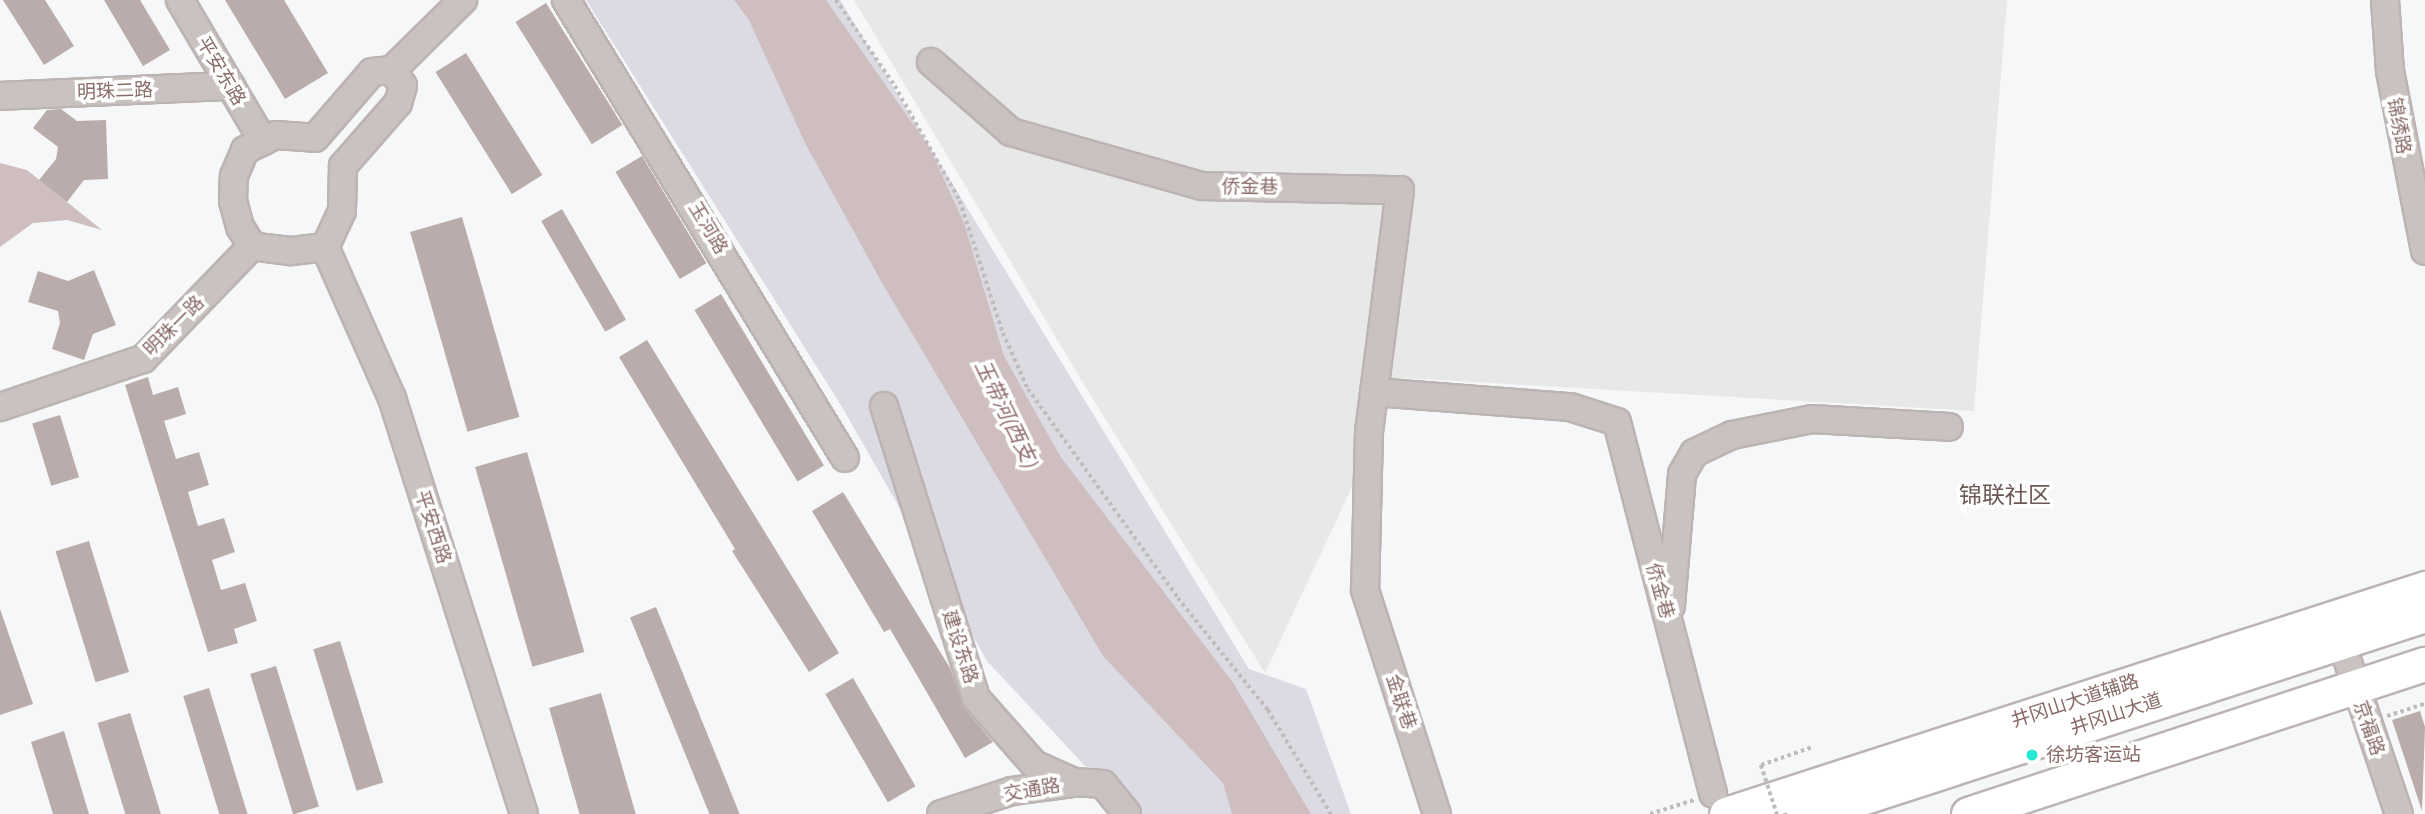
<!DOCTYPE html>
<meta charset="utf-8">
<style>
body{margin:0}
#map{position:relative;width:2425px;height:814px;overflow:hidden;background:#f6f7f9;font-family:"PT Sans Narrow","Noto Sans SC",sans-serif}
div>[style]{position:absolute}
.built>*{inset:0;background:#e9e8e9}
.green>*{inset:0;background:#dcdae3}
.water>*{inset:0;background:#cfbebf}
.building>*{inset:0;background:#b9acaa;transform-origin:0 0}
.path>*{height:3.5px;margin-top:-1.75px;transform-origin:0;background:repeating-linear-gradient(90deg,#c1bcbb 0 3.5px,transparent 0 7px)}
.roads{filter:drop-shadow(2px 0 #bcb4b3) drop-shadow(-2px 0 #bcb4b3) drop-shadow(0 2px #bcb4b3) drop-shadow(0 -2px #bcb4b3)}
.minor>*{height:26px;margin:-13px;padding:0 13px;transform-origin:13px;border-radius:13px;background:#cac2c1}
.major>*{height:33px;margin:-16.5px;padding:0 16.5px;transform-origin:16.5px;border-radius:16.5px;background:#fff}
.highway>*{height:38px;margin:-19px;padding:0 19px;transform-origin:19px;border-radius:19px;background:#fff}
.path-bridge>*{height:3.5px;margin-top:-1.75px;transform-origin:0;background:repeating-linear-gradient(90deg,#c1bcbb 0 3.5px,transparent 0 7px)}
.dots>*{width:19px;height:19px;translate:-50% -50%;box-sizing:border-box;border:4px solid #fff;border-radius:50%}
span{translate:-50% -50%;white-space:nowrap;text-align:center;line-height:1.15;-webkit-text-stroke:7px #fff;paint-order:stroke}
.street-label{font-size:19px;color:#886b67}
.poi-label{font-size:19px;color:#886b67}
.left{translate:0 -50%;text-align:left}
.water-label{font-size:21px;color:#916d6f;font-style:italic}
.quarter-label{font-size:23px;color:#6d5855}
</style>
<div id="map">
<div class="built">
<div style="clip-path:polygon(854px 0,2007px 0,1974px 411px,1403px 378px,1265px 673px,1094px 401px)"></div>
</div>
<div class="green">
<div style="clip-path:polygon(586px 0,840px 0,1249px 669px,1306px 689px,1351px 814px,1130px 814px,987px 661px,842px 407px)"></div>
</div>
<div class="water">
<div style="clip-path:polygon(734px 0,826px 0,929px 147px,964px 223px,1004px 356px,1060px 456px,1234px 684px,1311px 814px,1232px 814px,1223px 783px,1103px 656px,881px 281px,805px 143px,749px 20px)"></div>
<div style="clip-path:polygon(0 163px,27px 170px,102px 230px,67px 220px,33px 223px,0 247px)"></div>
</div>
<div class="building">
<div style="clip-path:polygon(3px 0,45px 0,74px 46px,44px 65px)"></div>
<div style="clip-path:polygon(104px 0,140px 0,170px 50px,143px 66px)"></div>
<div style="clip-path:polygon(225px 0,284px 0,328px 73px,285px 99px)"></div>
<div style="left:546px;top:3px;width:144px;height:36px;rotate:58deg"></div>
<div style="left:466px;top:53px;width:144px;height:36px;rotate:58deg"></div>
<div style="clip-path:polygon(61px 109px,77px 121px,106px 120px,108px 179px,84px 180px,67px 202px,39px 180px,56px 159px,58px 147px,33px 128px,47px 110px)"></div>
<div style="left:642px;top:156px;width:125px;height:31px;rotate:59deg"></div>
<div style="left:562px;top:209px;width:128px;height:24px;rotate:60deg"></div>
<div style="left:462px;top:217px;width:208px;height:54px;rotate:74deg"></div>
<div style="clip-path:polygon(94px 270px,116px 325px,93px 334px,84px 360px,52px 349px,60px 323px,58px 311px,28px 302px,38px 271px,68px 281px)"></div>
<div style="left:721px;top:294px;width:200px;height:31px;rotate:59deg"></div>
<div style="clip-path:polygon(647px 340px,839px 653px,809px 672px,732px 551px,735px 549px,619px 357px)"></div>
<div style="clip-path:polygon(148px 377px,153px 395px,178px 387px,186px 414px,164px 421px,176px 459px,199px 452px,209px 485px,188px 492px,198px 526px,224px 518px,235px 552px,212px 560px,221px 590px,245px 583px,257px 621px,234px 629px,238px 643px,208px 652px,125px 385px)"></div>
<div style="left:60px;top:415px;width:65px;height:29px;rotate:73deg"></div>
<div style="left:527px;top:452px;width:208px;height:54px;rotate:74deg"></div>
<div style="clip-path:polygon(843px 492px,950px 668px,964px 708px,993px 742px,965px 758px,890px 629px,884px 632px,812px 511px)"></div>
<div style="left:89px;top:541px;width:137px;height:35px;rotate:73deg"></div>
<div style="left:656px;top:607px;width:223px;height:28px;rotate:68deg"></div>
<div style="clip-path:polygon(0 609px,33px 704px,0 715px)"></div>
<div style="left:340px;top:641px;width:148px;height:28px;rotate:73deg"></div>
<div style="left:276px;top:666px;width:147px;height:27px;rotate:73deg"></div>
<div style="left:853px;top:678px;width:125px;height:32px;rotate:60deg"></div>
<div style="left:209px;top:688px;width:132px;height:27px;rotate:73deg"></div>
<div style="left:601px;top:693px;width:126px;height:54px;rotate:74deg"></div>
<div style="clip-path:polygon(2420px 711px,2425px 727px,2422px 811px,2392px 720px)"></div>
<div style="left:130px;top:713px;width:106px;height:34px;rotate:73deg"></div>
<div style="clip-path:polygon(64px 731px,89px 814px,53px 814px,31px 742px)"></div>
</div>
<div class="path">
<div style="left:836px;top:0;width:104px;rotate:55.5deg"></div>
<div style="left:895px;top:86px;width:132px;rotate:60.5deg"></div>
<div style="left:960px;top:201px;width:139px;rotate:72deg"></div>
<div style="left:1003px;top:333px;width:61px;rotate:65.9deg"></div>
<div style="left:1028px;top:389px;width:257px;rotate:54.3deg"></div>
<div style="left:1178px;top:598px;width:144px;rotate:51.2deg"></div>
<div style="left:1268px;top:710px;width:122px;rotate:58.8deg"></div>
<div style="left:2387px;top:716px;width:40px;rotate:-18deg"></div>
<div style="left:1761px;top:765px;width:54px;rotate:-19.4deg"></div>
<div style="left:1650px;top:814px;width:46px;rotate:-17.7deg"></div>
</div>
<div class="roads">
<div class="minor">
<div style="left:180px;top:0;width:164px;rotate:59.5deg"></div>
<div style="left:566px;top:0;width:536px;rotate:58.65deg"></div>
<div style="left:2385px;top:0;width:71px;rotate:86deg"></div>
<div style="left:2390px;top:71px;width:183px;rotate:79deg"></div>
<div style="left:931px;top:62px;width:106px;rotate:41.2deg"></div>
<div style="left:1011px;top:132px;width:198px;rotate:15.8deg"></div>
<div style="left:1202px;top:186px;width:198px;rotate:1.2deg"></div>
<div style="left:1400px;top:190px;width:243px;rotate:97.3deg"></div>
<div style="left:1369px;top:431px;width:159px;rotate:91.4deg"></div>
<div style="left:1365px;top:590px;width:235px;rotate:72.2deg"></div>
<div style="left:392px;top:70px;width:19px;rotate:55deg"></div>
<div style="left:403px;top:86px;width:18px;rotate:106deg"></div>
<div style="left:398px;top:103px;width:84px;rotate:131.1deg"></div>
<div style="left:343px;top:166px;width:45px;rotate:91.3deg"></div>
<div style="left:342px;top:211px;width:40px;rotate:115deg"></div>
<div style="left:325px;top:247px;width:35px;rotate:173deg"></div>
<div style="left:290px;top:251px;width:38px;rotate:-173deg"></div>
<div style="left:252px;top:246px;width:22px;rotate:-122deg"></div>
<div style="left:240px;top:227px;width:27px;rotate:-105deg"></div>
<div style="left:233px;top:201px;width:25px;rotate:-88deg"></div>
<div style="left:234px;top:176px;width:28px;rotate:-67deg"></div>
<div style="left:245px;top:150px;width:34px;rotate:-26deg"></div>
<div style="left:276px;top:135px;width:39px;rotate:4deg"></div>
<div style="left:315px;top:138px;width:87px;rotate:-49.2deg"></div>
<div style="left:372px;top:72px;width:20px;rotate:-6deg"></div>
<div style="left:392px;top:70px;width:100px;rotate:-44.6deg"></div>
<div style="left:0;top:96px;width:231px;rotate:-2.5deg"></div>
<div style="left:325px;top:247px;width:165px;rotate:66.1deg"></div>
<div style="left:392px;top:398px;width:436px;rotate:72.4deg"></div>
<div style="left:1374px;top:392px;width:197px;rotate:4.4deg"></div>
<div style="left:1570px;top:407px;width:49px;rotate:17.7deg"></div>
<div style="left:1617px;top:422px;width:384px;rotate:75.5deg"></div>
<div style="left:884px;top:406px;width:306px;rotate:72.5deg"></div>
<div style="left:976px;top:698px;width:88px;rotate:48.7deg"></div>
<div style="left:1034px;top:764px;width:44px;rotate:24.2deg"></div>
<div style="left:1074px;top:782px;width:29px;rotate:4deg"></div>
<div style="left:1103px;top:784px;width:38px;rotate:51deg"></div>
<div style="left:0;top:407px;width:151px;rotate:-18.6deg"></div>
<div style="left:143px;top:359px;width:157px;rotate:-46deg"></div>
<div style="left:1671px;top:606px;width:132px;rotate:-85.2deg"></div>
<div style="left:1682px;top:474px;width:24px;rotate:-60deg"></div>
<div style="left:1694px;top:453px;width:42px;rotate:-25.3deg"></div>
<div style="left:1732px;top:435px;width:82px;rotate:-11.3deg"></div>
<div style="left:1812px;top:419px;width:137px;rotate:3.3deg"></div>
<div style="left:2341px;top:641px;width:182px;rotate:71.5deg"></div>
<div style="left:941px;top:814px;width:75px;rotate:-17.9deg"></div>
<div style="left:1012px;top:791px;width:63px;rotate:-7.4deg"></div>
</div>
<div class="major">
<div style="left:1726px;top:814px;width:735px;rotate:-17.92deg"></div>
<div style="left:1968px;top:814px;width:481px;rotate:-18.2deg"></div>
</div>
<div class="highway">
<div style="left:1806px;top:814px;width:651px;rotate:-17.99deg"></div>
</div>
</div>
<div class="path-bridge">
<div style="left:1761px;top:765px;width:52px;rotate:71.9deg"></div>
</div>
<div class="dots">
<div style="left:2032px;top:755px;background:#27e7d5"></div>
</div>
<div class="street-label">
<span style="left:221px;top:71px;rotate:59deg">平安东路</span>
<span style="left:115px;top:91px;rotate:-2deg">明珠二路</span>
<span style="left:2399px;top:126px;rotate:80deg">锦绣路</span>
<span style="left:1250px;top:187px;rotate:1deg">侨金巷</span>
<span style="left:708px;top:228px;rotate:59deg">玉河路</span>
<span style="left:174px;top:326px;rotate:-45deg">明珠一路</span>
<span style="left:433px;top:527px;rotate:72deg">平安西路</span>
<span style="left:1660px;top:591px;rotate:75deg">侨金巷</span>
<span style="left:960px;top:647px;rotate:72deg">建设东路</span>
<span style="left:2075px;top:701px;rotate:-18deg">井冈山大道辅路</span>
<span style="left:1401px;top:702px;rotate:72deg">金联巷</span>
<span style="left:2116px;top:714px;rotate:-18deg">井冈山大道</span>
<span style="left:2369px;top:728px;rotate:71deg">京福路</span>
<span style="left:1032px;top:790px;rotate:-10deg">交通路</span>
</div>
<div class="poi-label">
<span class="left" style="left:2046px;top:755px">徐坊客运站</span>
</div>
<div class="water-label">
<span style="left:1006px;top:413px;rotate:64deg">玉带河(西支)</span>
</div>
<div class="quarter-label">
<span style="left:2005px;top:495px">锦联社区</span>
</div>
</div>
